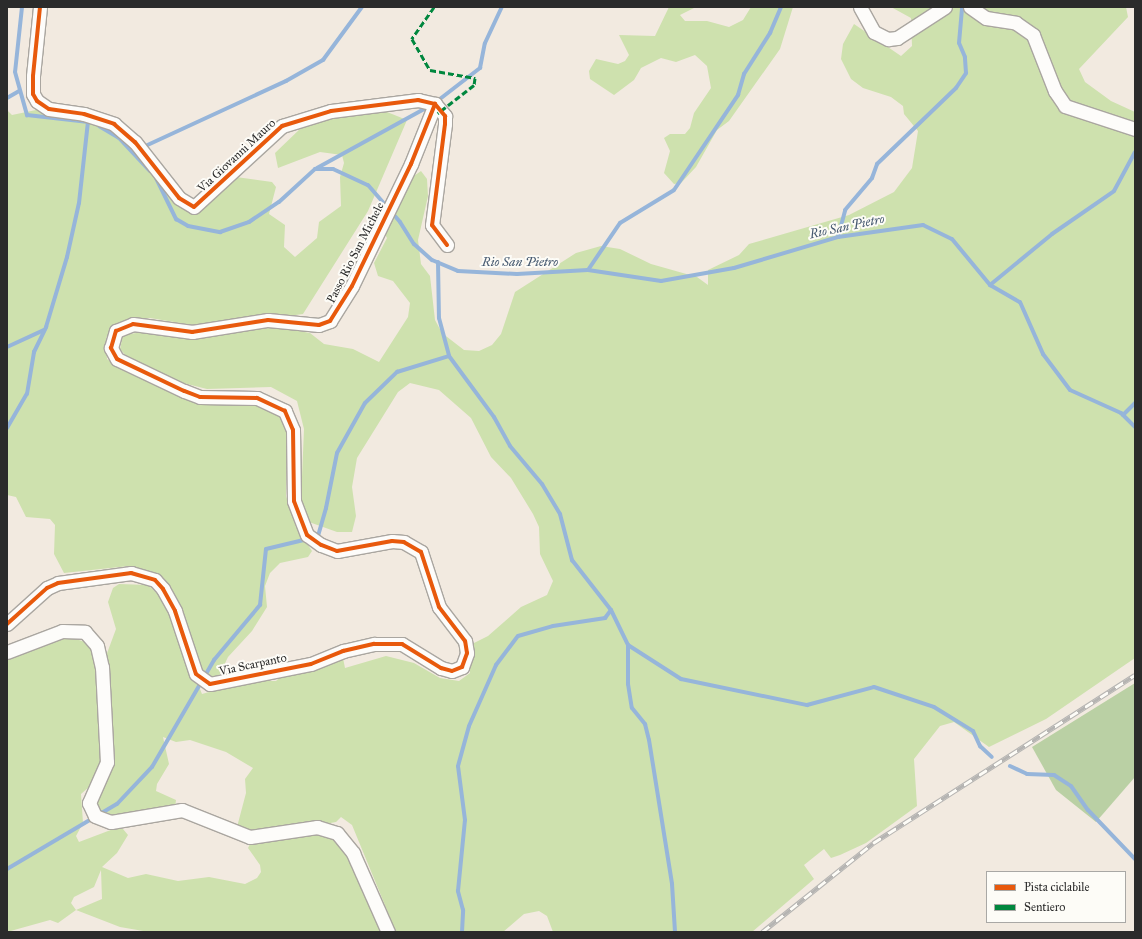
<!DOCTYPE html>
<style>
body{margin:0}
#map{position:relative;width:1142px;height:939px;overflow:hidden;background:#f2eae0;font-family:"IM FELL Great Primer",serif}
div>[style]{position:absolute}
.green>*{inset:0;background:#cee1ae}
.forest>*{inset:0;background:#bad0a4}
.stream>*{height:4px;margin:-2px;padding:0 2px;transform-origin:2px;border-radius:2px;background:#96b5da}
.roads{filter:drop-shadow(1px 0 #aaa6a0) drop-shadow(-1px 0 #aaa6a0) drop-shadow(0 1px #aaa6a0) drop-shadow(0 -1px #aaa6a0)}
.minor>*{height:13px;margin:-6.5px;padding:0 6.5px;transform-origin:6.5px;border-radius:6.5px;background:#fdfcfa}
.rail>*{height:4.5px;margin-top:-2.25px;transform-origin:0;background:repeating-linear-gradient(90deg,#fdfcf7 0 9px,#b5b4b2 0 18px);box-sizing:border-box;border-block:1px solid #b5b4b2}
.quiet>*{height:3px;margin-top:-1.5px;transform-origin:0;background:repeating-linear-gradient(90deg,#00873e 0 6px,transparent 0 9px)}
.cycleway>*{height:4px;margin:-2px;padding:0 2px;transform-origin:2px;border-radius:2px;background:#e8590c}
span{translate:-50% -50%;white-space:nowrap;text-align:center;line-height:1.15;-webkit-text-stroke:4px #fdfcf7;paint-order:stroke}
.street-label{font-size:12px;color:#2b2b2b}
.water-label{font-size:13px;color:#465970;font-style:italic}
.frame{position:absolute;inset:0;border:8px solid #2b2b2b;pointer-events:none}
.legend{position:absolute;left:986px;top:871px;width:140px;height:52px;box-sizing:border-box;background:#fdfcf7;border:1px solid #a9a8a5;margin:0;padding:5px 7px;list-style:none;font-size:12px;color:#2b2b2b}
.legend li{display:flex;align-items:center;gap:8px;height:20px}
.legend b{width:20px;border:1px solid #a9a8a5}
</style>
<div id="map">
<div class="green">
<div style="clip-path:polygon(669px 7px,696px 7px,680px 15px,685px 21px,707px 21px,729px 27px,743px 20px,751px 7px,793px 7px,780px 49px,729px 121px,717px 130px,696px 167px,681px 183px,674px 184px,664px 173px,670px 151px,664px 138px,670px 134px,685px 134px,690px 128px,694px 113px,711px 88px,707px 66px,695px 55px,676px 62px,661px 58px,641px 68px,634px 80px,614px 95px,590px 79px,589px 71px,596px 59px,618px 64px,625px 61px,629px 55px,619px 35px,655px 36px)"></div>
<div style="clip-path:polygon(891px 7px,1126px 7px,1128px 17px,1079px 69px,1085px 82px,1111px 101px,1135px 112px,1135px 658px,1046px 719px,989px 747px,954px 722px,940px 726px,914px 759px,917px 806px,866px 843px,840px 855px,831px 858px,824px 849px,804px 865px,814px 879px,752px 932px,553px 932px,547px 916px,539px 911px,524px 914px,503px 932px,396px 932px,352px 825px,341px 817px,336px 822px,265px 835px,237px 827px,246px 793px,245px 779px,253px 768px,226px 752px,190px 740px,176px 742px,163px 737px,169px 764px,157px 784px,156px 791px,176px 800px,175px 808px,140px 816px,101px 816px,96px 804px,115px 758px,106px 656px,116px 629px,108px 602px,113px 588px,119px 584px,148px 585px,163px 599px,202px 694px,248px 681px,276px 681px,282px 675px,311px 670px,343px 658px,345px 668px,386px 656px,414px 663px,440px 678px,459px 681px,470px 673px,470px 645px,488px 636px,521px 607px,547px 595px,553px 581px,540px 554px,539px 527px,533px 514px,511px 478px,491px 457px,471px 418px,439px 390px,410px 383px,398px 392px,357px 458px,352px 487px,356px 516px,352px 532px,337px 532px,309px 522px,301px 501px,304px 429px,297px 401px,271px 387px,207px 389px,179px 382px,127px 357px,120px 349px,123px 335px,143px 332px,187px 339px,277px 327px,310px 333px,324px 344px,353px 349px,379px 362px,408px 317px,410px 303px,393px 281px,378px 276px,374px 263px,387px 238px,381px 227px,411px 178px,421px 171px,427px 179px,428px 196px,418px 240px,421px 264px,430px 276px,435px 320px,442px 333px,464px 350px,479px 351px,492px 345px,501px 334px,515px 292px,576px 253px,601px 246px,620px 249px,651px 264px,697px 277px,708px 285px,708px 270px,739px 255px,749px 244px,849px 215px,894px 192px,912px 168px,918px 131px,904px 114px,903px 106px,891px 97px,863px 88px,851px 79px,841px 59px,843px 44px,854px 24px,901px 56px,912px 46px,911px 18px)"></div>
<div style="clip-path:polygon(7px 110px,12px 115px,36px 110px,110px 126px,196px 210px,236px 177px,272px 182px,276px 187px,269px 214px,285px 225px,284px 247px,295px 257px,317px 238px,319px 222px,341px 206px,340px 177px,344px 163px,342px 155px,320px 152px,278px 168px,275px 153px,301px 128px,321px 119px,387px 112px,407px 120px,368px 211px,303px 314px,204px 327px,150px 318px,134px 319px,112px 329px,106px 338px,107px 359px,124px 371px,204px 404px,259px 404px,278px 412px,287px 432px,286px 496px,296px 527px,312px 551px,308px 557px,280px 563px,270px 573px,265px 586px,267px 607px,252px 631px,228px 657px,219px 676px,213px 679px,198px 669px,196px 651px,177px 603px,159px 576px,129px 566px,64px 573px,54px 554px,55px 525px,50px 519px,26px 517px,16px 497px,7px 495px)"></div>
<div style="clip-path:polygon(evenodd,70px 637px,88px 643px,98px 662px,103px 755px,96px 781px,81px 794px,83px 823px,76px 836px,79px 842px,116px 828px,123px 829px,128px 835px,117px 853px,102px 867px,128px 878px,146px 874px,178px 881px,209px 877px,245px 884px,257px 878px,261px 872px,260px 865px,248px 848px,251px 842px,309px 832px,332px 835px,348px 854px,383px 932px,149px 932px,120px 927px,76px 910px,58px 923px,50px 920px,7px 932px,7px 657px,70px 637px,101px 870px,102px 899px,76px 910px,71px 903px,74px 897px,94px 887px,101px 870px)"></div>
</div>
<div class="forest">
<div style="clip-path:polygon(1135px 683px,1135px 777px,1096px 822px,1056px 790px,1032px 747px)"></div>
</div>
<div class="stream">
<div style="left:22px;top:7px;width:65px;rotate:96.1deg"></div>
<div style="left:15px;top:72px;width:45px;rotate:74.4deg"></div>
<div style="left:27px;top:115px;width:62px;rotate:6.4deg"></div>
<div style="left:7px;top:98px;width:14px;rotate:-30deg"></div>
<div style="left:436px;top:102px;width:56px;rotate:-37.7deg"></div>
<div style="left:480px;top:68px;width:25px;rotate:-79deg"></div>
<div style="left:485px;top:43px;width:40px;rotate:-65deg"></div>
<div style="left:99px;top:126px;width:23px;rotate:31deg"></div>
<div style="left:119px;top:138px;width:45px;rotate:46.8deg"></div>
<div style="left:141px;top:148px;width:160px;rotate:-24.8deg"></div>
<div style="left:286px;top:81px;width:43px;rotate:-29.6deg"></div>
<div style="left:323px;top:60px;width:66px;rotate:-53.7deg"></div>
<div style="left:317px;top:168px;width:129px;rotate:-28.8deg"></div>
<div style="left:156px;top:178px;width:46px;rotate:64deg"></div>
<div style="left:176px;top:219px;width:14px;rotate:30deg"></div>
<div style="left:188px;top:226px;width:33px;rotate:11deg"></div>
<div style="left:220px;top:232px;width:31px;rotate:-19deg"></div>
<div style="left:249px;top:222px;width:36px;rotate:-34deg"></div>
<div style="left:279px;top:202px;width:49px;rotate:-42.5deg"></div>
<div style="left:315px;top:169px;width:18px"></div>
<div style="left:333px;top:169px;width:38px;rotate:25deg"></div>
<div style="left:368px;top:185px;width:49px;rotate:49.1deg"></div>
<div style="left:400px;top:222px;width:26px;rotate:58deg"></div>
<div style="left:414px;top:244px;width:24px;rotate:42deg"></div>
<div style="left:432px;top:260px;width:28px;rotate:23deg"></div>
<div style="left:458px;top:271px;width:59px;rotate:2.9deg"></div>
<div style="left:517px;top:274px;width:71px;rotate:-3.2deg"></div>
<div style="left:588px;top:270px;width:74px;rotate:8.6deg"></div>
<div style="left:661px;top:281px;width:74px;rotate:-10.1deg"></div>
<div style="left:734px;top:268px;width:109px;rotate:-16.6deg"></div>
<div style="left:838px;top:237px;width:86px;rotate:-8deg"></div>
<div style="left:923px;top:225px;width:32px;rotate:26deg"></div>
<div style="left:952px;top:239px;width:60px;rotate:50.4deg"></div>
<div style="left:990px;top:285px;width:34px;rotate:30deg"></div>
<div style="left:1020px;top:302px;width:57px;rotate:66.1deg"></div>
<div style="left:1043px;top:354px;width:45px;rotate:53.1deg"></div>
<div style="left:1070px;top:390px;width:56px;rotate:24.3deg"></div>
<div style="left:1121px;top:413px;width:20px;rotate:45deg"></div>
<div style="left:838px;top:237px;width:28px;rotate:-75deg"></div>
<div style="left:845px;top:210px;width:42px;rotate:-49.8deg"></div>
<div style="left:872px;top:178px;width:15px;rotate:-70deg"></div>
<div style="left:877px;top:164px;width:110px;rotate:-43.9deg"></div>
<div style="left:956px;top:88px;width:18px;rotate:-56deg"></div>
<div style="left:966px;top:73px;width:16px;rotate:-94deg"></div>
<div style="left:965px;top:57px;width:15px;rotate:-113deg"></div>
<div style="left:959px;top:43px;width:36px;rotate:-85deg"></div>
<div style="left:438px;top:262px;width:56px;rotate:89deg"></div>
<div style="left:439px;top:318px;width:39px;rotate:75deg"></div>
<div style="left:449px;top:356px;width:76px;rotate:53.6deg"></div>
<div style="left:494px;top:417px;width:33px;rotate:61deg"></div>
<div style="left:510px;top:446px;width:50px;rotate:49.9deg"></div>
<div style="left:542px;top:484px;width:35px;rotate:59deg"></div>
<div style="left:560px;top:514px;width:48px;rotate:75.4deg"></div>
<div style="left:572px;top:560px;width:63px;rotate:52deg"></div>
<div style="left:611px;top:610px;width:39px;rotate:64deg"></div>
<div style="left:628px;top:645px;width:39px;rotate:90deg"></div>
<div style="left:628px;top:684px;width:24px;rotate:81deg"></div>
<div style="left:632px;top:708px;width:21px;rotate:51deg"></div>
<div style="left:645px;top:724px;width:16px;rotate:76deg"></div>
<div style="left:649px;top:740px;width:146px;rotate:80.9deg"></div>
<div style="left:672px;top:884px;width:48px;rotate:86.4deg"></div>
<div style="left:588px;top:270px;width:57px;rotate:-55.8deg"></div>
<div style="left:620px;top:223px;width:63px;rotate:-31.4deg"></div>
<div style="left:674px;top:190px;width:115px;rotate:-56deg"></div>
<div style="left:738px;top:95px;width:22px;rotate:-74deg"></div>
<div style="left:744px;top:74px;width:49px;rotate:-57.6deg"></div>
<div style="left:770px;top:33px;width:28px;rotate:-67deg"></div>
<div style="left:990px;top:285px;width:80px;rotate:-39.4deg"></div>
<div style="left:1052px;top:234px;width:75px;rotate:-34.7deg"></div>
<div style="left:1114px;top:191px;width:44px;rotate:-61.7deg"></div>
<div style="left:7px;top:347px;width:41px;rotate:-24.7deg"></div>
<div style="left:1123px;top:415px;width:17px;rotate:-45deg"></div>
<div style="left:7px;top:428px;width:39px;rotate:-60deg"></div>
<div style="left:27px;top:394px;width:43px;rotate:-80.5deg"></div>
<div style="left:34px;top:352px;width:28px;rotate:-64deg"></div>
<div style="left:46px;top:327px;width:73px;rotate:-73.3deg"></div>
<div style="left:67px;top:257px;width:55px;rotate:-77.5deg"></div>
<div style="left:79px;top:203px;width:81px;rotate:-83.7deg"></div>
<div style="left:314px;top:537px;width:4px;rotate:-14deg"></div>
<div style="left:318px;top:536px;width:29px;rotate:-74deg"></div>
<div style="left:326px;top:508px;width:56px;rotate:-78.7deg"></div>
<div style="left:337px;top:453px;width:57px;rotate:-60.8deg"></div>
<div style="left:365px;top:403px;width:45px;rotate:-44.1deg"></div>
<div style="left:397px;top:372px;width:54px;rotate:-17.1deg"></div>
<div style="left:628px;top:645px;width:63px;rotate:32.7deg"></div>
<div style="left:681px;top:679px;width:129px;rotate:11.7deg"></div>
<div style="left:807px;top:705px;width:69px;rotate:-15deg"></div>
<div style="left:874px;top:687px;width:63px;rotate:18.4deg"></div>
<div style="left:934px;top:707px;width:46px;rotate:31.6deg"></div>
<div style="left:973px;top:731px;width:17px;rotate:65deg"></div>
<div style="left:980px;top:746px;width:16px;rotate:43deg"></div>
<div style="left:1010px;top:766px;width:19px;rotate:25deg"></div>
<div style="left:1027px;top:774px;width:27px;rotate:2deg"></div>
<div style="left:1054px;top:775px;width:20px;rotate:33deg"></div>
<div style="left:1071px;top:786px;width:29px;rotate:55deg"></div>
<div style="left:1088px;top:810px;width:68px;rotate:46.2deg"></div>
<div style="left:7px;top:869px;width:128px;rotate:-30.6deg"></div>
<div style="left:117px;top:804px;width:51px;rotate:-46.6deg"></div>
<div style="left:152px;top:767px;width:124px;rotate:-59.9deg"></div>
<div style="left:214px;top:660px;width:72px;rotate:-50.1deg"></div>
<div style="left:260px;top:605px;width:56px;rotate:-83.9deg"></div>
<div style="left:266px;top:549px;width:43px;rotate:-13.4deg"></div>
<div style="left:462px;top:932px;width:22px;rotate:-87deg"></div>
<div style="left:463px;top:910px;width:20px;rotate:-105deg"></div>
<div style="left:458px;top:891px;width:71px;rotate:-84.4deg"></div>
<div style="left:465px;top:820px;width:54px;rotate:-97.4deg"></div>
<div style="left:458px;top:766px;width:41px;rotate:-74.6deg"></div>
<div style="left:469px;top:726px;width:67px;rotate:-66.1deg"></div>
<div style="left:496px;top:665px;width:36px;rotate:-53deg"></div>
<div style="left:518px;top:636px;width:36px;rotate:-16deg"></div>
<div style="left:553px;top:626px;width:53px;rotate:-8.7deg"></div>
<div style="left:605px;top:618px;width:10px;rotate:-53deg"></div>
</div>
<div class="roads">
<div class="minor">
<div style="left:40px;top:7px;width:69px;rotate:95.8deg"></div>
<div style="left:33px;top:76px;width:18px;rotate:90deg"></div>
<div style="left:33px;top:94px;width:8px;rotate:60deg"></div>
<div style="left:37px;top:101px;width:14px;rotate:34deg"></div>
<div style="left:49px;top:109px;width:35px;rotate:8deg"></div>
<div style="left:84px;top:114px;width:32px;rotate:18deg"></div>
<div style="left:114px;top:124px;width:28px;rotate:41deg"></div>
<div style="left:135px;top:142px;width:71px;rotate:51.8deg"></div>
<div style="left:179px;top:198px;width:17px;rotate:31deg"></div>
<div style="left:194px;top:207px;width:120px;rotate:-42.6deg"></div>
<div style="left:282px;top:126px;width:51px;rotate:-17deg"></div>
<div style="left:331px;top:111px;width:88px;rotate:-7.2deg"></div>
<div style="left:418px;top:100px;width:17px;rotate:13deg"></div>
<div style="left:435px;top:104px;width:16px;rotate:50deg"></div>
<div style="left:445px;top:116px;width:8px;rotate:90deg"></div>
<div style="left:445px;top:124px;width:102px;rotate:97.3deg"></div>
<div style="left:432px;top:225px;width:25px;rotate:53deg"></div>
<div style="left:860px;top:7px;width:29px;rotate:61deg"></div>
<div style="left:874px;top:32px;width:16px;rotate:27deg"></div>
<div style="left:888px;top:39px;width:9px;rotate:-6deg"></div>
<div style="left:897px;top:38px;width:57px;rotate:-32.9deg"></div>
<div style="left:970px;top:7px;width:19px;rotate:35deg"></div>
<div style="left:986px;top:18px;width:30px;rotate:9deg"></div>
<div style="left:1016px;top:23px;width:21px;rotate:35deg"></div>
<div style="left:1033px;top:35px;width:60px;rotate:68.6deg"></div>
<div style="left:1055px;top:91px;width:18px;rotate:56deg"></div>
<div style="left:1065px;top:106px;width:74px;rotate:18.2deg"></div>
<div style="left:7px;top:624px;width:54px;rotate:-42deg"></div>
<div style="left:47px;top:588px;width:12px;rotate:-24deg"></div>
<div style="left:58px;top:583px;width:74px;rotate:-7.8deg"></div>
<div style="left:131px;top:573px;width:25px;rotate:16deg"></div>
<div style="left:155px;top:580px;width:12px;rotate:48deg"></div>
<div style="left:163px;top:589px;width:25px;rotate:61deg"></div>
<div style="left:175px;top:611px;width:66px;rotate:71.6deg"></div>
<div style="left:196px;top:674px;width:17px;rotate:36deg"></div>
<div style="left:210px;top:684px;width:103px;rotate:-11.2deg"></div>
<div style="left:311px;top:664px;width:35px;rotate:-22deg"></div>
<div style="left:343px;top:651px;width:32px;rotate:-13deg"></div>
<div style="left:374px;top:644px;width:28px"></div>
<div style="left:402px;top:644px;width:46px;rotate:31.6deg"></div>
<div style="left:441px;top:668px;width:11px;rotate:15deg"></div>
<div style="left:452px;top:671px;width:11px;rotate:-22deg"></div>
<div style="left:462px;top:667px;width:15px;rotate:-70deg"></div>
<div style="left:467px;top:653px;width:12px;rotate:-99deg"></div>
<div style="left:465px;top:641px;width:43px;rotate:-127.4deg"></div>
<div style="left:439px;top:607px;width:58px;rotate:-108.1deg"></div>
<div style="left:421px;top:552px;width:20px;rotate:-150deg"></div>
<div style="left:404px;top:542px;width:12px;rotate:-175deg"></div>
<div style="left:392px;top:541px;width:56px;rotate:169.7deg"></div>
<div style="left:337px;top:551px;width:17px;rotate:-159deg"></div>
<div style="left:321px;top:545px;width:17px;rotate:-144deg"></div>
<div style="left:307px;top:535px;width:36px;rotate:-111deg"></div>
<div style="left:294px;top:501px;width:71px;rotate:-90.8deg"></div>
<div style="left:293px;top:430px;width:21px;rotate:-113deg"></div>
<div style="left:285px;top:411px;width:31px;rotate:-155deg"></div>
<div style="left:257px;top:398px;width:57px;rotate:-179deg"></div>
<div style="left:200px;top:397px;width:17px;rotate:-159deg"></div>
<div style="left:184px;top:391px;width:74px;rotate:-154.5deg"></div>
<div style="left:117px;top:359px;width:13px;rotate:-119deg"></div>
<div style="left:111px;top:348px;width:18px;rotate:-74deg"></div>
<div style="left:116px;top:331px;width:18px;rotate:-22deg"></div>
<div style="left:133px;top:324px;width:60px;rotate:7.7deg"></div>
<div style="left:192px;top:332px;width:77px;rotate:-9deg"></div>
<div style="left:268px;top:320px;width:51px;rotate:5.6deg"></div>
<div style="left:319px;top:325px;width:12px;rotate:-20deg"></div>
<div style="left:330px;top:321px;width:41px;rotate:-57.8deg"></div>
<div style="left:352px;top:286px;width:136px;rotate:-64.2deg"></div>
<div style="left:411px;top:164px;width:65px;rotate:-68.2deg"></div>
<div style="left:7px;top:652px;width:59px;rotate:-20.9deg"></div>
<div style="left:62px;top:631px;width:23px;rotate:2deg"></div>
<div style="left:85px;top:632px;width:18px;rotate:49deg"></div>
<div style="left:97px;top:646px;width:22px;rotate:77deg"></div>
<div style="left:102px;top:667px;width:95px;rotate:87deg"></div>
<div style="left:107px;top:762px;width:45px;rotate:113.7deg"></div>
<div style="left:89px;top:803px;width:14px;rotate:65deg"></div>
<div style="left:95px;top:816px;width:17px;rotate:21deg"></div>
<div style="left:111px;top:822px;width:72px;rotate:-9.6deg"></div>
<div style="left:182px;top:810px;width:73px;rotate:21.7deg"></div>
<div style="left:250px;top:837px;width:68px;rotate:-8.5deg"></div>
<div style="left:317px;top:827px;width:21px;rotate:17deg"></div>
<div style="left:337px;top:833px;width:26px;rotate:51deg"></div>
<div style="left:353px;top:853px;width:86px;rotate:66.1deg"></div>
</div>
</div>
<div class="rail">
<div style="left:762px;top:932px;width:142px;rotate:-38.7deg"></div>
<div style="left:873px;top:843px;width:311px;rotate:-32.7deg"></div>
</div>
<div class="quiet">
<div style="left:434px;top:7px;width:39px;rotate:125deg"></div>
<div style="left:412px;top:39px;width:36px;rotate:60deg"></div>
<div style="left:430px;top:70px;width:46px;rotate:10.1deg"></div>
<div style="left:475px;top:78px;width:7px;rotate:98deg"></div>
<div style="left:474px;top:85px;width:46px;rotate:142.1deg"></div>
</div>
<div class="cycleway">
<div style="left:40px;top:7px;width:69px;rotate:95.8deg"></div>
<div style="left:33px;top:76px;width:18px;rotate:90deg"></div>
<div style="left:33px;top:94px;width:8px;rotate:60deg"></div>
<div style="left:37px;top:101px;width:14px;rotate:34deg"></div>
<div style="left:49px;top:109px;width:35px;rotate:8deg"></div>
<div style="left:84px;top:114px;width:32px;rotate:18deg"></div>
<div style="left:114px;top:124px;width:28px;rotate:41deg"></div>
<div style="left:135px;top:142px;width:71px;rotate:51.8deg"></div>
<div style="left:179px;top:198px;width:17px;rotate:31deg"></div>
<div style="left:194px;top:207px;width:120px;rotate:-42.6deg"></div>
<div style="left:282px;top:126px;width:51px;rotate:-17deg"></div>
<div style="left:331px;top:111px;width:88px;rotate:-7.2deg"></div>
<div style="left:418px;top:100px;width:17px;rotate:13deg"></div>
<div style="left:435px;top:104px;width:16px;rotate:50deg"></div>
<div style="left:445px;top:116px;width:8px;rotate:90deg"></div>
<div style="left:445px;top:124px;width:102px;rotate:97.3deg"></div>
<div style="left:432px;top:225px;width:25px;rotate:53deg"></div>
<div style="left:7px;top:624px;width:54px;rotate:-42deg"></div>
<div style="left:47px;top:588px;width:12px;rotate:-24deg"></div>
<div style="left:58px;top:583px;width:74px;rotate:-7.8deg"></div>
<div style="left:131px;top:573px;width:25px;rotate:16deg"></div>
<div style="left:155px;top:580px;width:12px;rotate:48deg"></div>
<div style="left:163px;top:589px;width:25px;rotate:61deg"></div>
<div style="left:175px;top:611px;width:66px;rotate:71.6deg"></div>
<div style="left:196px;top:674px;width:17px;rotate:36deg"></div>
<div style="left:210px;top:684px;width:103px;rotate:-11.2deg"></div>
<div style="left:311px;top:664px;width:35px;rotate:-22deg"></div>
<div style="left:343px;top:651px;width:32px;rotate:-13deg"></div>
<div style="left:374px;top:644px;width:28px"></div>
<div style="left:402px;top:644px;width:46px;rotate:31.6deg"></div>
<div style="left:441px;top:668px;width:11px;rotate:15deg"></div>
<div style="left:452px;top:671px;width:11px;rotate:-22deg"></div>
<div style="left:462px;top:667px;width:15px;rotate:-70deg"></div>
<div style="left:467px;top:653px;width:12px;rotate:-99deg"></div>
<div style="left:465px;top:641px;width:43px;rotate:-127.4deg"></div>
<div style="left:439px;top:607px;width:58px;rotate:-108.1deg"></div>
<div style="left:421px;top:552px;width:20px;rotate:-150deg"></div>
<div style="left:404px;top:542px;width:12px;rotate:-175deg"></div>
<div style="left:392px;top:541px;width:56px;rotate:169.7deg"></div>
<div style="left:337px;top:551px;width:17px;rotate:-159deg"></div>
<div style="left:321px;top:545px;width:17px;rotate:-144deg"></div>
<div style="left:307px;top:535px;width:36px;rotate:-111deg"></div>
<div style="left:294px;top:501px;width:71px;rotate:-90.8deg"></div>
<div style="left:293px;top:430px;width:21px;rotate:-113deg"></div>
<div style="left:285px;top:411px;width:31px;rotate:-155deg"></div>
<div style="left:257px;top:398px;width:57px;rotate:-179deg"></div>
<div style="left:200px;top:397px;width:17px;rotate:-159deg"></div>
<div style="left:184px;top:391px;width:74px;rotate:-154.5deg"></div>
<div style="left:117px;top:359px;width:13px;rotate:-119deg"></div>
<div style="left:111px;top:348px;width:18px;rotate:-74deg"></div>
<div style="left:116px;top:331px;width:18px;rotate:-22deg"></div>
<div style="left:133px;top:324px;width:60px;rotate:7.7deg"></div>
<div style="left:192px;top:332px;width:77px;rotate:-9deg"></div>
<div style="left:268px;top:320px;width:51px;rotate:5.6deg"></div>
<div style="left:319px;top:325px;width:12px;rotate:-20deg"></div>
<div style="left:330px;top:321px;width:41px;rotate:-57.8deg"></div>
<div style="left:352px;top:286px;width:136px;rotate:-64.2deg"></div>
<div style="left:411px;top:164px;width:65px;rotate:-68.2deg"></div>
</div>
<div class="street-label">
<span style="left:237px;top:156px;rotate:-43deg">Via Giovanni Mauro</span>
<span style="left:356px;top:253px;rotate:-63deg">Passo Rio San Michele</span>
<span style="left:253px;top:665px;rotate:-12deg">Via Scarpanto</span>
</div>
<div class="water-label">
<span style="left:847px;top:227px;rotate:-12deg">Rio San Pietro</span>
<span style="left:520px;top:262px">Rio San Pietro</span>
</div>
<div class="frame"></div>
<ul class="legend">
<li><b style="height:5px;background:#e8590c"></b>Pista ciclabile</li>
<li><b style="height:5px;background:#00873e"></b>Sentiero</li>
</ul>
</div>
